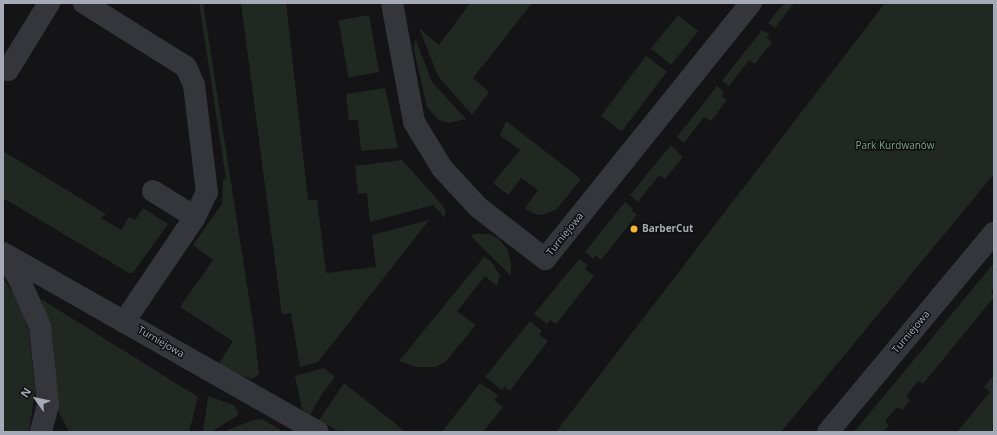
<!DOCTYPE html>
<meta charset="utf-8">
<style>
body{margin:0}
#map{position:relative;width:997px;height:435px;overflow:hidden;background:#141416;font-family:"Open Sans",sans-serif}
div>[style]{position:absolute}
.green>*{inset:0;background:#202821;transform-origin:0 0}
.street>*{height:22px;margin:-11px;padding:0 11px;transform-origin:11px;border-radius:11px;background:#35363b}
.dots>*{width:11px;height:11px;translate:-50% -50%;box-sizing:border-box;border:2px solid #0f0f11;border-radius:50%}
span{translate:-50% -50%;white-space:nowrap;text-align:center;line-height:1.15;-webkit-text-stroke:3px #0f0f11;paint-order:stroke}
.park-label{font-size:10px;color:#7ca180}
.poi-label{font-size:10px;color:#a5aab6;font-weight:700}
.left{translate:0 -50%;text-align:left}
.street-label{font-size:10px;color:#a5aab6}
.frame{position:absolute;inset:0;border:4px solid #a5aab6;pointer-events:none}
.north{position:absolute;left:16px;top:379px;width:40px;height:40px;-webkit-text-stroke:3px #0f0f11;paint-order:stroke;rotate:303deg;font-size:11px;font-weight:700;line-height:16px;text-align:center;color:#a5aab6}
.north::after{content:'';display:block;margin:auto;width:14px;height:18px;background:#a5aab6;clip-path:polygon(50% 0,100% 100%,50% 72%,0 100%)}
</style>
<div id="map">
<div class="green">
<div style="clip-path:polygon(199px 3px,203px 3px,255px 336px,259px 374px,252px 379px,220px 370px,220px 362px,233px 341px,180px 307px,213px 260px,193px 245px,222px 204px,223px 180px,226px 179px)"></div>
<div style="clip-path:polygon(241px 3px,286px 3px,308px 200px,317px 200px,326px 273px,376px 267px,372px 235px,429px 220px,318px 362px,300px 367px,291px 313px,282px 315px)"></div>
<div style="clip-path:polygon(470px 3px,532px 3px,473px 78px,489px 92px,472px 115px,438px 76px,419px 28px,439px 45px)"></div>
<div style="clip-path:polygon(784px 3px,794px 3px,775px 28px,768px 23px)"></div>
<div style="clip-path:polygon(885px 3px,994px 3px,994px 174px,781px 432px,556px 432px)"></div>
<div style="left:369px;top:15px;width:58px;height:31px;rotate:80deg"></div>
<div style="left:678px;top:15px;width:26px;height:43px;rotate:39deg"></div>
<div style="clip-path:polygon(762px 30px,769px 34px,767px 38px,772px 42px,755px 64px,749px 60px,729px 86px,722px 81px)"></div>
<div style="clip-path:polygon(415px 38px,432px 82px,466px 119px,449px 123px,439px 120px,427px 107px,414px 50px)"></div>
<div style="left:646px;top:56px;width:26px;height:75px;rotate:37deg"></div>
<div style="clip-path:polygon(717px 86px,724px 92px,721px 96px,727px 100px,711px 121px,704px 117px,684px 143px,677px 137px)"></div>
<div style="clip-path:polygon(385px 88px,398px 148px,361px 151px,358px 120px,349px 120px,346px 94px)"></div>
<div style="clip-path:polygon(506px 121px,581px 179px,557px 209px,542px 215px,534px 214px,525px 208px,538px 190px,521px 178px,508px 195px,493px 183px,520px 150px,500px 135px)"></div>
<div style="clip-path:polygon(671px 145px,683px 157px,665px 179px,659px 175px,638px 202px,630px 195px)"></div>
<div style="clip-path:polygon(3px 151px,106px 214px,101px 218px,121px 230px,129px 217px,135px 220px,143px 208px,168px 224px,133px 273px,129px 273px,3px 198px)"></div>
<div style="clip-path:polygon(402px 160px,443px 206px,446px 212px,444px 217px,433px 205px,370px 222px,367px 193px,358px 194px,355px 166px)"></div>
<div style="clip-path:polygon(625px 202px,633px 208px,632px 211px,637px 215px,601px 260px,596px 255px,593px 259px,585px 252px)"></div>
<div style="clip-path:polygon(474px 234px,490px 234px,499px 239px,507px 249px,511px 262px,511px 276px,471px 236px)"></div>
<div style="clip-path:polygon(484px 257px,491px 261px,500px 276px,497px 286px,485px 276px,457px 311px,476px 325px,446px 361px,436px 367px,416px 367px,399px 361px)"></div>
<div style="clip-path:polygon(579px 259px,588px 265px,585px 269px,594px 276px,556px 324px,550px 320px,547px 324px,534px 314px)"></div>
<div style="clip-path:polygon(994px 263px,994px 288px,991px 292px,994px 297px,923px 384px,918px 381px,906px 396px,910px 400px,902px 410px,897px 407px,885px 421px,889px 425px,883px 432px,854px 432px)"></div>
<div style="clip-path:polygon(3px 278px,20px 303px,29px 331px,35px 391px,29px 432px,3px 432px)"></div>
<div style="clip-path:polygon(41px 299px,198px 397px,189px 432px,69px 432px,56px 407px,53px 343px)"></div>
<div style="clip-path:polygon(530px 321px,542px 331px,539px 334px,548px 341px,510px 391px,504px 386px,502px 390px,485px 377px)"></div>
<div style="clip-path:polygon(324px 368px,335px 377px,322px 394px,310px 415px,302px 409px,295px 376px)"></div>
<div style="clip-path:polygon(994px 375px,994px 432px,957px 432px,990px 392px,984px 387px)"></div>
<div style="clip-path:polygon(344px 383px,349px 387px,406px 432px,340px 432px,319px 420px)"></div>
<div style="clip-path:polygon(480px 383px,498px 395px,494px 400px,503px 407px,483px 432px,442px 432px)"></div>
<div style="clip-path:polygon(208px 396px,234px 405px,238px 412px,237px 416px,211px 432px,203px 432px)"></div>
<div style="clip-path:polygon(262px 419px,284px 432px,223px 432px,253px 420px)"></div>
</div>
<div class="street">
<div style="left:84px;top:3px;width:120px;rotate:32.1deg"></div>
<div style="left:186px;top:67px;width:20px;rotate:66deg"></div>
<div style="left:194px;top:85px;width:108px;rotate:83.1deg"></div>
<div style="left:207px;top:192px;width:28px;rotate:116deg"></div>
<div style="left:195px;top:217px;width:127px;rotate:124.1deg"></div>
<div style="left:392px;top:3px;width:121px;rotate:79.5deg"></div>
<div style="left:414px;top:122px;width:54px;rotate:58.7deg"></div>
<div style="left:442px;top:168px;width:53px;rotate:47.3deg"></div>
<div style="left:478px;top:207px;width:85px;rotate:37.8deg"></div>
<div style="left:545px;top:259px;width:329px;rotate:-51.2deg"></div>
<div style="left:8px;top:70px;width:79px;rotate:-58.5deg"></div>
<div style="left:153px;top:191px;width:49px;rotate:31.8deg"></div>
<div style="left:3px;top:253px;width:362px;rotate:29.6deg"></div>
<div style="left:4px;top:255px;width:28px;rotate:58deg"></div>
<div style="left:19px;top:279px;width:51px;rotate:65.9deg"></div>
<div style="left:40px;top:326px;width:79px;rotate:84.2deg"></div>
<div style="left:48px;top:405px;width:28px;rotate:105deg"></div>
<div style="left:828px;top:432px;width:259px;rotate:-50.2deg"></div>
</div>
<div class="dots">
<div style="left:634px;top:229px;background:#f2b72f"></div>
</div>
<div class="park-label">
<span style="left:895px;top:146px">Park Kurdwanów</span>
</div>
<div class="poi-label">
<span class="left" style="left:642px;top:229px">BarberCut</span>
</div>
<div class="street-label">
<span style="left:565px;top:234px;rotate:-51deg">Turniejowa</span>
<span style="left:911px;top:332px;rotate:-50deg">Turniejowa</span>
<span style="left:161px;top:342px;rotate:30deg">Turniejowa</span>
</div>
<div class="frame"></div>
<div class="north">N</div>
</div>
